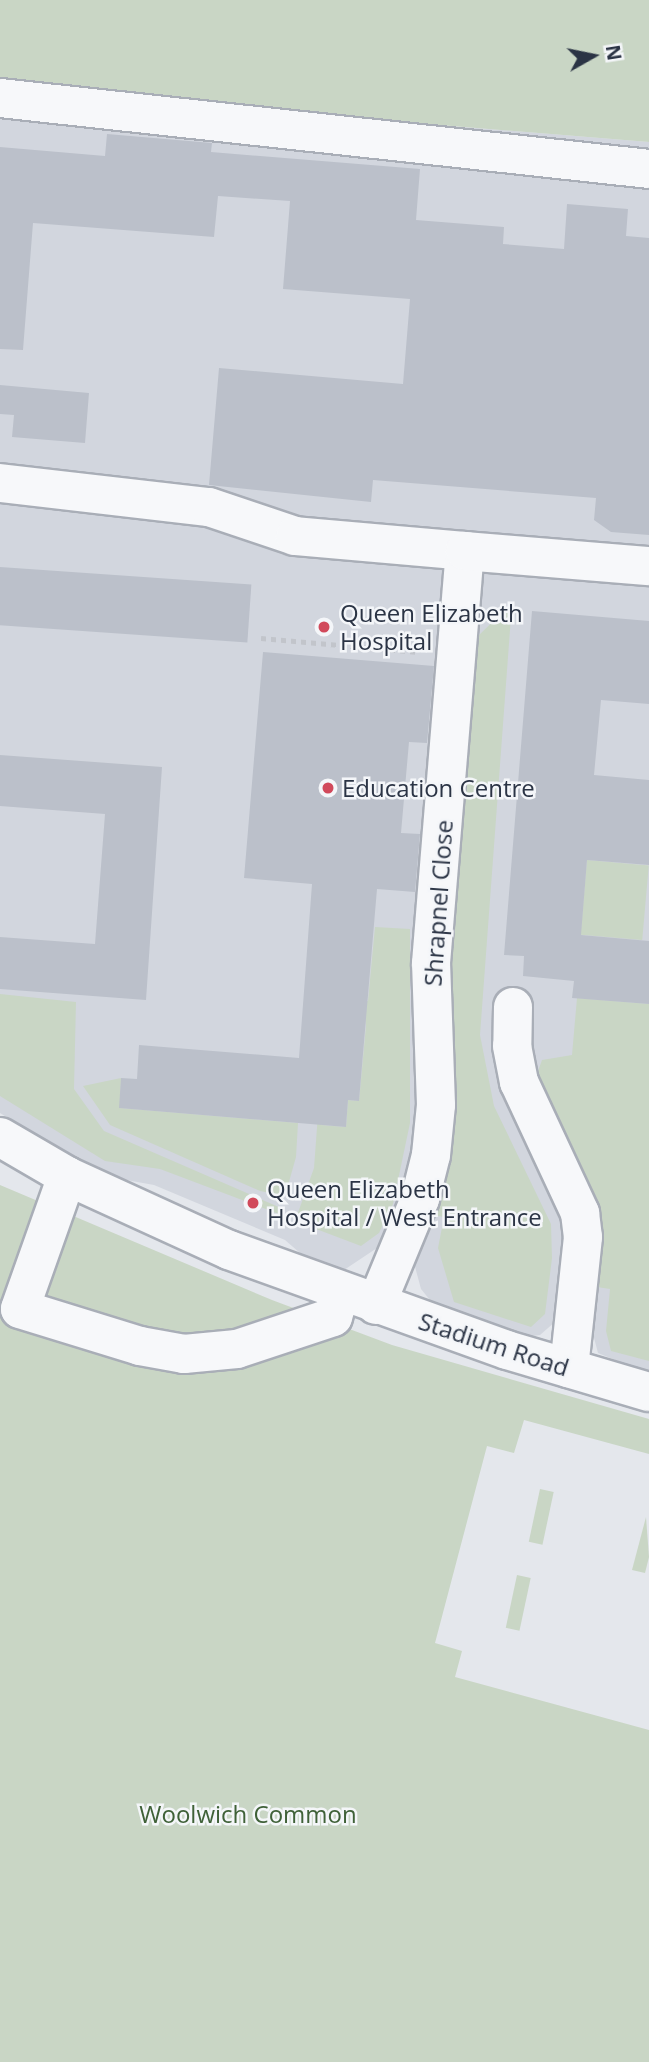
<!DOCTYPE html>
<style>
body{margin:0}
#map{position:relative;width:649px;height:2062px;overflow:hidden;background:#e4e7ec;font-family:"Open Sans",sans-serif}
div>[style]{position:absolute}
.built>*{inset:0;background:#d2d6de}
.green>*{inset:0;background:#c9d6c5;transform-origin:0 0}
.building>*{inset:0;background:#bbc0ca;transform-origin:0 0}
.path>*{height:4.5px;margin-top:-2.25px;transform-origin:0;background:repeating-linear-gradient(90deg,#c2c5cb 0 5px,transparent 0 10px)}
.roads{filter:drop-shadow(2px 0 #a9aeb7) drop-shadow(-2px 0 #a9aeb7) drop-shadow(0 2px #a9aeb7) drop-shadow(0 -2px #a9aeb7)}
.minor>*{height:38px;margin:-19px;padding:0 19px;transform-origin:19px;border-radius:19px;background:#f7f8fa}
.dots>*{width:19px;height:19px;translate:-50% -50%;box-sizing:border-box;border:4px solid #f4f6f9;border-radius:50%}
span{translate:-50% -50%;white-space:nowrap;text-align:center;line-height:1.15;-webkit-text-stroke:5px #f4f6f9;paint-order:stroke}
.poi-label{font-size:24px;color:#2b3445}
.left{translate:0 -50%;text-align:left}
.street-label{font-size:24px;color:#2b3445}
.park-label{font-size:24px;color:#3f6138}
.north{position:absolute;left:558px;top:21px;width:70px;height:70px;-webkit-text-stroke:5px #f4f6f9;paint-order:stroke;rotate:81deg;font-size:19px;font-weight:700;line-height:28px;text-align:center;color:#2b3445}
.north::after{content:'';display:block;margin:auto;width:24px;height:32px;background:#2b3445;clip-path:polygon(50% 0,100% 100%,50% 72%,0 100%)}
</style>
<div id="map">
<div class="built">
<div style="clip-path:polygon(0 89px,649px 142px,649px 1374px,598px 1353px,593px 1334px,595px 1303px,556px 1321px,540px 1335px,525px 1337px,434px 1305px,421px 1289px,414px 1263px,383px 1244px,344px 1270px,315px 1266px,285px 1240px,154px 1185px,104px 1176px,0 1113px)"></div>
</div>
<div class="green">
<div style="clip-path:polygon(0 0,649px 0,649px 142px,0 89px)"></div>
<div style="clip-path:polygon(512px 603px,480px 1035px,494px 1106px,551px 1224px,552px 1258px,545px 1314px,531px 1327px,454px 1302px,438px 1248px,444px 1217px,432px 1215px,477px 637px)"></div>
<div style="left:587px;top:860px;width:62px;height:75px;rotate:5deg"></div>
<div style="clip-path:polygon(375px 927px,410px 929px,410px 1123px,393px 1204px,379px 1233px,361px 1246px,295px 1221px,314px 1168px,318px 1114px,321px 1125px,346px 1127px,348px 1100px,359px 1101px,366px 1026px,363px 1001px,368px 1001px)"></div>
<div style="clip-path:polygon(0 994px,76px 1002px,74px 1089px,104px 1131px,281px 1208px,279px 1214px,160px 1169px,105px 1161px,0 1096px)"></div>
<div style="clip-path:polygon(577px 998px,649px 1004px,649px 1361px,611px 1351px,606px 1331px,610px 1289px,597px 1287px,598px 1214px,590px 1186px,537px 1074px,542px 1060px,572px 1055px)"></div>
<div style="clip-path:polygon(121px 1078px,120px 1108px,298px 1123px,296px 1157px,285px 1196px,260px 1191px,110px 1125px,83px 1086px)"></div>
<div style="clip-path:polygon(0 1185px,272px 1300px,392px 1345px,649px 1419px,649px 1454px,524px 1420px,514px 1453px,487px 1446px,435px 1643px,462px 1651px,455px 1677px,649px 1730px,649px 2062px,0 2062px)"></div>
<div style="left:540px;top:1489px;width:14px;height:54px;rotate:12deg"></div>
<div style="clip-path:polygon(646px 1517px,649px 1557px,645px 1573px,632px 1570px)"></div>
<div style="left:517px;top:1575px;width:14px;height:54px;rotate:12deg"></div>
</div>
<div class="building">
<div style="clip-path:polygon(107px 134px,212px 143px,211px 152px,420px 169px,416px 220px,504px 227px,503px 244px,564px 249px,567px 204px,628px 209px,626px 236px,649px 238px,649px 535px,611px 532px,594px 520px,596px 498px,373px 480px,371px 502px,209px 485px,219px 368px,403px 384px,410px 299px,283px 289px,290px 201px,218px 196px,214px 237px,33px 223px,23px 350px,0 349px,0 147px,105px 156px)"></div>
<div style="clip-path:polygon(0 385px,89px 393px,85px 443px,12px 437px,14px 415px,0 414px)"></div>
<div style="left:0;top:567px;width:252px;height:58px;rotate:4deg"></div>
<div style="clip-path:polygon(532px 611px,649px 621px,649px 704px,601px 700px,594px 775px,649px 780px,649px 865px,587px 860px,581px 935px,649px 941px,649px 1004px,572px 998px,574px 981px,523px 976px,524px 956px,504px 955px)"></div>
<div style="clip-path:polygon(263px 652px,434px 666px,427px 743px,409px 742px,401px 833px,420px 834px,415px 892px,377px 889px,359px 1101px,348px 1100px,346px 1127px,119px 1108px,121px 1078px,137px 1079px,139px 1045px,299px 1058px,312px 884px,244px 878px)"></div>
<div style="clip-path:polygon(0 755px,162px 767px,146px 1000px,0 989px,0 937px,95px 944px,105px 814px,0 806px)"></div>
</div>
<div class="path">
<div style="left:261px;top:638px;width:158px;rotate:5.1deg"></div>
</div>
<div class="roads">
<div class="minor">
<div style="left:0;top:98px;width:653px;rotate:6.24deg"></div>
<div style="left:0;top:483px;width:210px;rotate:6.6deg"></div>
<div style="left:209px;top:507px;width:91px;rotate:18.6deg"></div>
<div style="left:295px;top:536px;width:171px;rotate:5deg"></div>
<div style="left:513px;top:1007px;width:39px;rotate:91deg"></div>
<div style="left:512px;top:1046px;width:37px;rotate:79deg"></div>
<div style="left:519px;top:1082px;width:145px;rotate:65deg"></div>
<div style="left:580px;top:1213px;width:24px;rotate:83deg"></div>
<div style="left:583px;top:1237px;width:132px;rotate:96.1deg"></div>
<div style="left:0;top:1137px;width:78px;rotate:30.2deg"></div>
<div style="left:67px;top:1176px;width:178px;rotate:24.6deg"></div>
<div style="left:229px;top:1250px;width:295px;rotate:19.8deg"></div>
<div style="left:507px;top:1350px;width:148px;rotate:16.5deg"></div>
<div style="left:67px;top:1176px;width:141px;rotate:109.5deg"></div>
<div style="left:20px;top:1309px;width:126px;rotate:17.1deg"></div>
<div style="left:140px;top:1346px;width:45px;rotate:10.3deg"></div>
<div style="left:184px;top:1354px;width:53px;rotate:-5.4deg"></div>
<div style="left:237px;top:1349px;width:101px;rotate:-18.4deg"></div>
<div style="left:333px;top:1317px;width:25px;rotate:-74deg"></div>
<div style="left:376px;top:1305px;width:115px;rotate:-67.5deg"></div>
<div style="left:420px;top:1199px;width:45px;rotate:-76deg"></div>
<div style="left:431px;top:1155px;width:50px;rotate:-84.3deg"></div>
<div style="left:436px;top:1105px;width:142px;rotate:-92deg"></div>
<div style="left:431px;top:963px;width:413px;rotate:-85.3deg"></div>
<div style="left:465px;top:551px;width:185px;rotate:4.7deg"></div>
</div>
</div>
<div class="dots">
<div style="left:324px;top:627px;background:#d1495b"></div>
<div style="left:328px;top:788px;background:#d1495b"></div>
<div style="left:253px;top:1203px;background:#d1495b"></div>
</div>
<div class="poi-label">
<span class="left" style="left:340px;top:627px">Queen Elizabeth<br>Hospital</span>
<span class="left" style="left:342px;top:788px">Education Centre</span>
<span class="left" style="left:267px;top:1203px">Queen Elizabeth<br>Hospital / West Entrance</span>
</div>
<div class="street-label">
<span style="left:438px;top:903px;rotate:-86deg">Shrapnel Close</span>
<span style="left:494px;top:1344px;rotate:18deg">Stadium Road</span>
</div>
<div class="park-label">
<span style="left:248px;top:1814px">Woolwich Common</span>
</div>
<div class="north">N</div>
</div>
